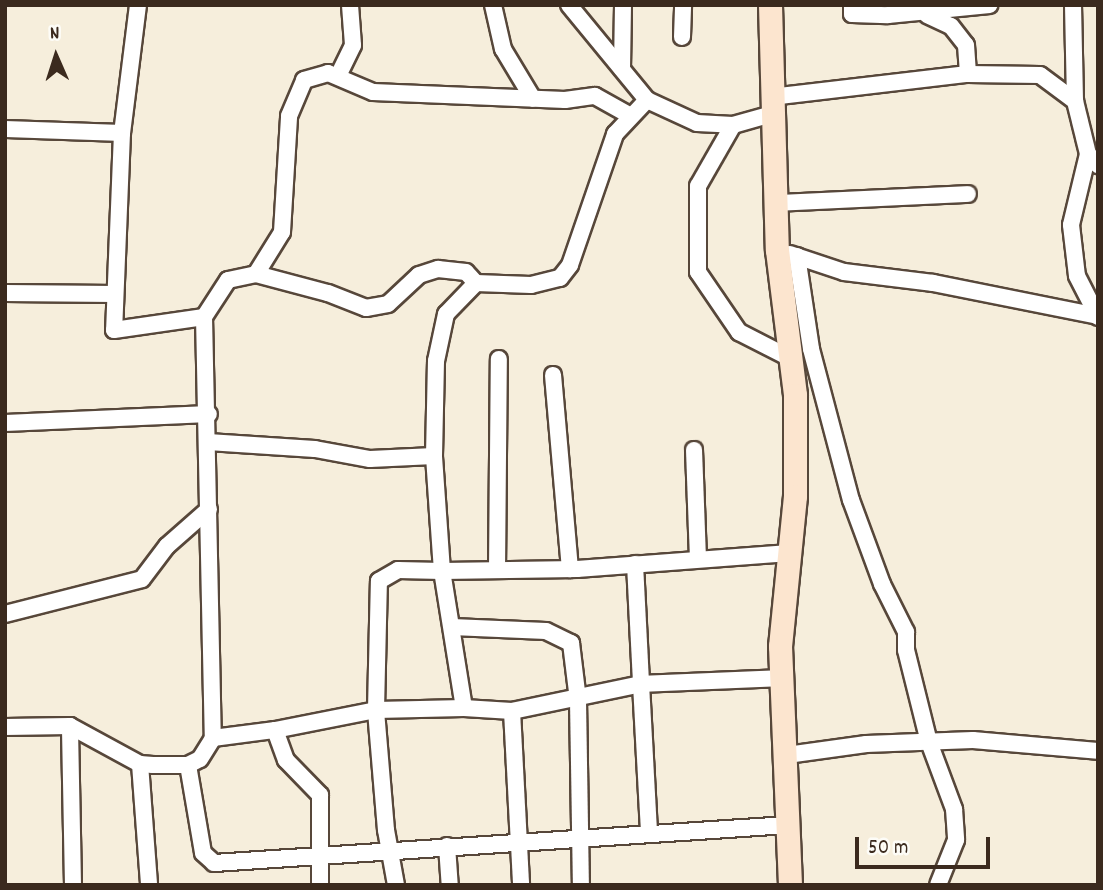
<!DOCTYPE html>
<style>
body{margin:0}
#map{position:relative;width:1103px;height:890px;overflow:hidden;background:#f6eedc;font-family:Dekko,sans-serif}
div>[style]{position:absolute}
.roads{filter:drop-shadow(2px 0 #57473a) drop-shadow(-2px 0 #57473a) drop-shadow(0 2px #57473a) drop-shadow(0 -2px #57473a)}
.street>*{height:16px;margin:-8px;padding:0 8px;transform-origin:8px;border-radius:8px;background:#fff}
.secondary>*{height:23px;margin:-11.5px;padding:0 11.5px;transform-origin:11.5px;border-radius:11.5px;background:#fce5cf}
span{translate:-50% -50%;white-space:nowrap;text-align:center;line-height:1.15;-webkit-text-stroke:7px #fdfcf7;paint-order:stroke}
.frame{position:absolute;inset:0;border:7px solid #3b2a1e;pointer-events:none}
.north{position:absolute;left:21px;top:21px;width:70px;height:70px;-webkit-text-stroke:5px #fdfcf7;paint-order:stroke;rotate:357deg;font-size:19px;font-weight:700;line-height:28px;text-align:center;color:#3b2a1e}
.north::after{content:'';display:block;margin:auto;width:24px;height:32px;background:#3b2a1e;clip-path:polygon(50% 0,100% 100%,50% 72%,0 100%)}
.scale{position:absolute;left:855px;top:837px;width:135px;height:32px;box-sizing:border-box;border:4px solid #3b2a1e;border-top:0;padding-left:9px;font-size:21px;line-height:24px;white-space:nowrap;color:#3b2a1e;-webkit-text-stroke:5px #fdfcf7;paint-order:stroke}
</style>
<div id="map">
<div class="roads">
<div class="street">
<div style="left:138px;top:5px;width:129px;rotate:97.1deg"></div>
<div style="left:122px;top:133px;width:197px;rotate:92.3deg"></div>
<div style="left:114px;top:330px;width:91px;rotate:-8.2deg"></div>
<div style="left:204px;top:317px;width:421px;rotate:88.8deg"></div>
<div style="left:213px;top:738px;width:63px;rotate:-7.4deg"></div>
<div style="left:275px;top:730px;width:32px;rotate:70deg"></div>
<div style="left:286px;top:760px;width:49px;rotate:45.8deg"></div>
<div style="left:320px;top:795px;width:90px;rotate:90deg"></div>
<div style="left:493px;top:5px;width:45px;rotate:77.2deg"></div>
<div style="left:503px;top:49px;width:58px;rotate:59deg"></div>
<div style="left:569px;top:5px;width:123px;rotate:50.6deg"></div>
<div style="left:647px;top:100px;width:55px;rotate:24.7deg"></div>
<div style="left:697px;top:123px;width:36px;rotate:3deg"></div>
<div style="left:733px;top:125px;width:41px;rotate:-15.8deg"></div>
<div style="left:852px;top:5px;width:9px;rotate:90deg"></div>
<div style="left:852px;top:14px;width:36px;rotate:2deg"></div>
<div style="left:888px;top:15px;width:102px;rotate:-5.6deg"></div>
<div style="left:1073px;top:5px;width:96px;rotate:88.8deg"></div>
<div style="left:1075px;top:101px;width:55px;rotate:76.2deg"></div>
<div style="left:1088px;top:154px;width:15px;rotate:48deg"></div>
<div style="left:927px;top:15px;width:26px;rotate:25deg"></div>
<div style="left:951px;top:26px;width:24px;rotate:52deg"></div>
<div style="left:966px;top:45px;width:29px;rotate:86deg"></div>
<div style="left:682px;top:37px;width:32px;rotate:-88deg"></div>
<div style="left:622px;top:69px;width:64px;rotate:-89.1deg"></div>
<div style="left:338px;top:76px;width:34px;rotate:-64deg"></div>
<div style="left:353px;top:45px;width:40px;rotate:-94.3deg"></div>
<div style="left:771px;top:97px;width:198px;rotate:-6.7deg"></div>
<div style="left:968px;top:74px;width:72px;rotate:0.8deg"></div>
<div style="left:1040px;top:75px;width:44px;rotate:36.6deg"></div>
<div style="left:733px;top:125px;width:70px;rotate:119.8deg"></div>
<div style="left:698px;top:186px;width:86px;rotate:90deg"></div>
<div style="left:698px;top:272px;width:73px;rotate:55.7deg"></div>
<div style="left:739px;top:332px;width:59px;rotate:27deg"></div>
<div style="left:5px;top:129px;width:117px;rotate:2deg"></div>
<div style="left:1088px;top:154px;width:73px;rotate:103.5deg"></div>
<div style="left:1071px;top:225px;width:51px;rotate:83.3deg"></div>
<div style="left:1077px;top:276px;width:46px;rotate:62.9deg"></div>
<div style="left:777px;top:203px;width:191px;rotate:-2.7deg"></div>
<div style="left:790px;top:254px;width:57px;rotate:18.4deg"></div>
<div style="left:844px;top:272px;width:90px;rotate:7deg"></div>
<div style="left:933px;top:283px;width:168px;rotate:11.3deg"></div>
<div style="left:797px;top:256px;width:94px;rotate:81.4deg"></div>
<div style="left:811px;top:349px;width:156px;rotate:75.2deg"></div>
<div style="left:851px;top:500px;width:90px;rotate:69.7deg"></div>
<div style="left:882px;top:584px;width:54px;rotate:63.4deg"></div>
<div style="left:906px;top:632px;width:18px;rotate:90deg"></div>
<div style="left:906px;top:650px;width:95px;rotate:76deg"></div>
<div style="left:929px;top:742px;width:72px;rotate:69.5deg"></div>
<div style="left:954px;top:809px;width:31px;rotate:86deg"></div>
<div style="left:956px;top:840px;width:48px;rotate:111.8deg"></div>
<div style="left:256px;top:274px;width:49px;rotate:-58.2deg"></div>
<div style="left:282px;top:232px;width:116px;rotate:-86.5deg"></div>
<div style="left:289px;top:116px;width:39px;rotate:-67deg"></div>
<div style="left:304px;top:80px;width:25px;rotate:-16deg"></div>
<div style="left:328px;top:73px;width:49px;rotate:22.9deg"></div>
<div style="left:373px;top:92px;width:192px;rotate:2.4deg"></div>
<div style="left:565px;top:100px;width:30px;rotate:-8deg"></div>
<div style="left:595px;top:96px;width:41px;rotate:29.1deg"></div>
<div style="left:5px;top:293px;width:110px;rotate:0.5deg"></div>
<div style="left:204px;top:317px;width:44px;rotate:-57deg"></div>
<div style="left:228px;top:280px;width:29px;rotate:-12deg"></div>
<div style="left:256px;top:274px;width:74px;rotate:14.8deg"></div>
<div style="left:328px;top:293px;width:41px;rotate:21.5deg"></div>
<div style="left:366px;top:308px;width:22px;rotate:-10deg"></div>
<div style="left:388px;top:304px;width:42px;rotate:-43.1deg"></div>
<div style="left:419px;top:275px;width:20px;rotate:-18deg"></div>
<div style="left:438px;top:269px;width:28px;rotate:6deg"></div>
<div style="left:466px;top:272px;width:15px;rotate:48deg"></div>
<div style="left:553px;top:375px;width:195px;rotate:85deg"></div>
<div style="left:5px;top:423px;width:204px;rotate:-2.5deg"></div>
<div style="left:208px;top:442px;width:107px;rotate:3.7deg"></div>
<div style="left:315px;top:449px;width:56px;rotate:10.3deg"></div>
<div style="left:370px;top:459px;width:64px;rotate:-2.7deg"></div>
<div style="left:694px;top:450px;width:109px;rotate:87.9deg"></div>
<div style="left:635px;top:564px;width:120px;rotate:87.1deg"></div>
<div style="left:641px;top:684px;width:141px;rotate:-2.4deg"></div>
<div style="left:497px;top:570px;width:211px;rotate:-89.5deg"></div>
<div style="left:5px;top:614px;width:141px;rotate:-14.3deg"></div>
<div style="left:142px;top:579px;width:41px;rotate:-52.9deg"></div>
<div style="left:167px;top:546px;width:56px;rotate:-41.4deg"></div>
<div style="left:452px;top:627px;width:94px;rotate:2.4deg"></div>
<div style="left:546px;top:631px;width:28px;rotate:26deg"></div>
<div style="left:571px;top:643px;width:57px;rotate:83deg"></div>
<div style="left:578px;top:700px;width:185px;rotate:89.1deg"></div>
<div style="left:464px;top:708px;width:48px;rotate:3.6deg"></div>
<div style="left:512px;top:711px;width:132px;rotate:-11.8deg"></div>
<div style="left:641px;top:684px;width:147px;rotate:86.9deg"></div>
<div style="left:512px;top:711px;width:174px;rotate:87deg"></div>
<div style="left:5px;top:727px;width:65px;rotate:-0.9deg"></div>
<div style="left:275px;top:730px;width:103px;rotate:-11.2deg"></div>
<div style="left:376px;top:710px;width:129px;rotate:-88.7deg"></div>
<div style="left:379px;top:581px;width:22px;rotate:-30deg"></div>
<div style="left:398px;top:570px;width:44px;rotate:1.3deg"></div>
<div style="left:442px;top:571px;width:115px;rotate:-94deg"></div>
<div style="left:434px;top:456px;width:95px;rotate:-88.8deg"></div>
<div style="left:436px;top:361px;width:48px;rotate:-78deg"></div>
<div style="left:446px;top:314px;width:43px;rotate:-45.9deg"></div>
<div style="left:476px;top:283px;width:55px;rotate:2.1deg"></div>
<div style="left:531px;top:285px;width:30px;rotate:-14deg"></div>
<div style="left:560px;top:278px;width:16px;rotate:-52deg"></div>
<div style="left:570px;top:265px;width:139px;rotate:-71deg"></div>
<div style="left:615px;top:134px;width:47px;rotate:-46.7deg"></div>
<div style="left:787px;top:755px;width:80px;rotate:-7.9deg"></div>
<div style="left:866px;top:744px;width:107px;rotate:-2.1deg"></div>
<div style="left:973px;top:740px;width:125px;rotate:5deg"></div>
<div style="left:140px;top:764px;width:121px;rotate:85.7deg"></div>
<div style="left:188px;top:765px;width:89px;rotate:80.3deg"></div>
<div style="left:203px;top:853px;width:15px;rotate:42deg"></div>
<div style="left:214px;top:863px;width:574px;rotate:-3.79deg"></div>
<div style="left:447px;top:846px;width:39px;rotate:86deg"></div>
<div style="left:73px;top:885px;width:159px;rotate:-91.1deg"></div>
<div style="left:70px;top:726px;width:80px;rotate:28.5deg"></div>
<div style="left:140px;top:764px;width:13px;rotate:4deg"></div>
<div style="left:153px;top:765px;width:35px"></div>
<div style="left:188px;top:765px;width:13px;rotate:-27deg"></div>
<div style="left:200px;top:759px;width:25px;rotate:-58deg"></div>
<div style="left:396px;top:885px;width:56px;rotate:-100.3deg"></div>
<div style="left:386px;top:830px;width:120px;rotate:-94.8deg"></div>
<div style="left:376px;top:710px;width:88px;rotate:-1.3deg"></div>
<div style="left:464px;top:708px;width:139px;rotate:-99.1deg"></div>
<div style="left:442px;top:571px;width:135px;rotate:-0.8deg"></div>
<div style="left:577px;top:569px;width:213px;rotate:-4.3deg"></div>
</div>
<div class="secondary">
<div style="left:770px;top:5px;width:245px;rotate:88.4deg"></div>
<div style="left:777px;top:250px;width:146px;rotate:82.9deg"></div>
<div style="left:795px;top:395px;width:101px;rotate:90deg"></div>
<div style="left:795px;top:496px;width:151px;rotate:95.7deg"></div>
<div style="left:780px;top:646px;width:239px;rotate:87.6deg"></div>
</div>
</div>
<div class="frame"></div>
<div class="north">N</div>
<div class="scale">50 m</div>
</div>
